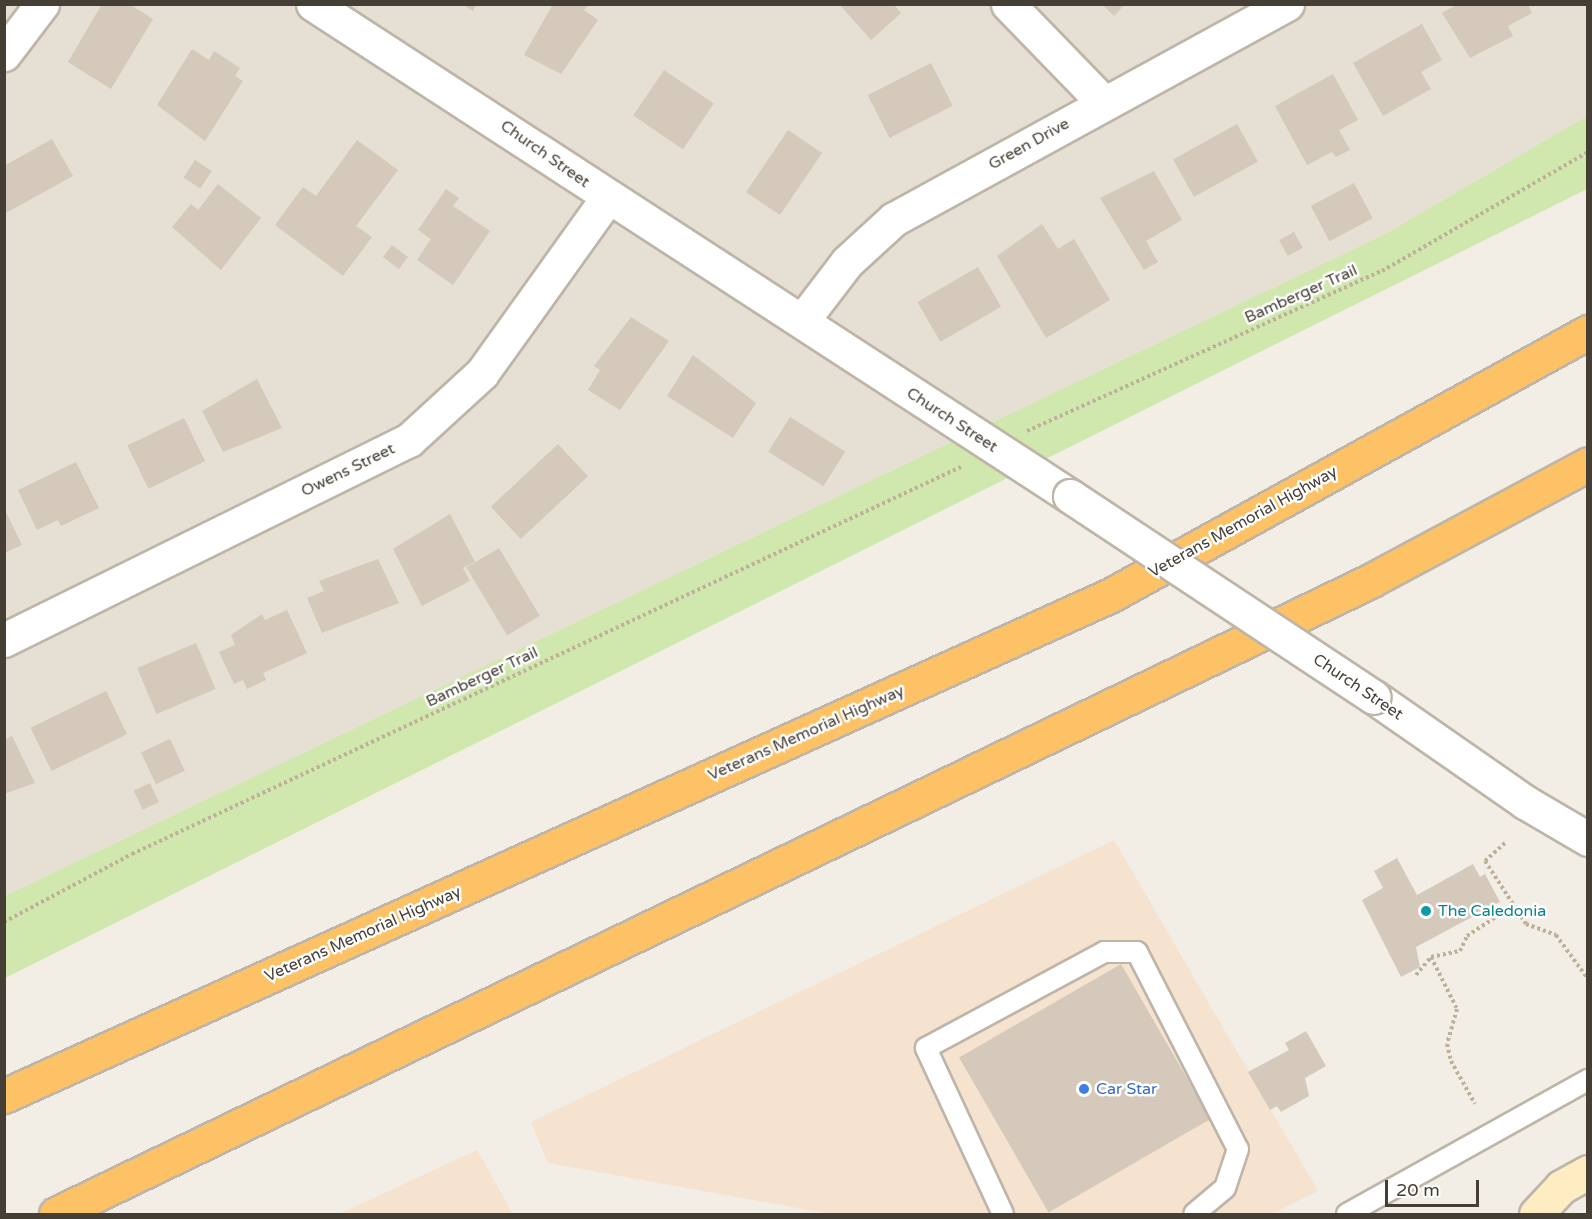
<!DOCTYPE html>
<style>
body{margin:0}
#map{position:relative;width:1592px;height:1219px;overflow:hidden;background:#f2eee5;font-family:"Varela Round",sans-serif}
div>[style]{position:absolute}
.residential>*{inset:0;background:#e6dfd3}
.commercial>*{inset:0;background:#f5e3d0}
.green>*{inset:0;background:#d0e7ae}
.building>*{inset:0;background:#d4c9ba;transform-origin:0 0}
.path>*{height:4px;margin-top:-2px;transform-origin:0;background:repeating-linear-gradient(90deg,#bfb099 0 3px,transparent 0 6px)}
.roads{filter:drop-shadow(2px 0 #beb5a8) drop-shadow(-2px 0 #beb5a8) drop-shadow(0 2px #beb5a8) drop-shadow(0 -2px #beb5a8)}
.service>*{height:20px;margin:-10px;padding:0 10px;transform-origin:10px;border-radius:10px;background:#fff}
.minor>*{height:33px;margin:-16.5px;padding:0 16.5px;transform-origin:16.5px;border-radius:16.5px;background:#fff}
.tertiary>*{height:33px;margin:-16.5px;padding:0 16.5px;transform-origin:16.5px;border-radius:16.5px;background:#fff}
.secondary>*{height:33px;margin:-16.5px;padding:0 16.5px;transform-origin:16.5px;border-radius:16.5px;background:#feedc3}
.motorway>*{height:33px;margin:-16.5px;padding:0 16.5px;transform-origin:16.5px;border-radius:16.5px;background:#fdc266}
.bridges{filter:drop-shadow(2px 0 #beb5a8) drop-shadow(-2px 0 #beb5a8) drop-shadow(0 2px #beb5a8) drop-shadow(0 -2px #beb5a8)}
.tertiary-bridge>*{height:33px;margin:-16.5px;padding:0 16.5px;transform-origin:16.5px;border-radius:16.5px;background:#fff}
.dots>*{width:16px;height:16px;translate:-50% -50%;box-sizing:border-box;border:3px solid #fff;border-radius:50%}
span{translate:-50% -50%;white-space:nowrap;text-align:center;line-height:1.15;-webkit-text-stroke:5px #fff;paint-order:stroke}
.street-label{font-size:16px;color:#453e35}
.culture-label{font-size:16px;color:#0d838f}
.left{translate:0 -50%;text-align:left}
.shop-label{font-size:16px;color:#366cbe}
.frame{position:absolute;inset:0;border:6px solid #453e35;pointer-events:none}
.scale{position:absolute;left:1385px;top:1180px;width:94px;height:27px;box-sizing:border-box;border:3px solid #453e35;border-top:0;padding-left:8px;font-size:18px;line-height:21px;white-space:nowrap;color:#453e35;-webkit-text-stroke:4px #fff;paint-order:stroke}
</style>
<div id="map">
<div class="residential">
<div style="clip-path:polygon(5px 5px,1587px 5px,1587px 116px,1385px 234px,5px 896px)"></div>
</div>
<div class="commercial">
<div style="clip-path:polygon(1114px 840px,1318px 1191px,1271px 1214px,831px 1214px,548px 1163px,531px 1122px)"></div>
<div style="clip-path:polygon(477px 1150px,513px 1214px,339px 1214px)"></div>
</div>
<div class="green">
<div style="clip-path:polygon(1587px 116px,1587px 189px,5px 978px,5px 896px,1385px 234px)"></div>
</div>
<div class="building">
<div style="clip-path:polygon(102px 4px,129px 4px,153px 19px,111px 89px,68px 62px)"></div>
<div style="clip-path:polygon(462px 4px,477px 4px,473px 11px)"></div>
<div style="clip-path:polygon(553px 4px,589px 4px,584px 10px,598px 20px,561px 74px,524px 55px)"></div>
<div style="clip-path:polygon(839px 4px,893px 4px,901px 13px,871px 40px)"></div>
<div style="clip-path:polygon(1102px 4px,1125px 4px,1114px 16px)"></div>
<div style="clip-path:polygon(1458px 4px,1528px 4px,1532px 13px,1508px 26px,1513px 36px,1470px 58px,1442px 13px)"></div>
<div style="clip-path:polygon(1422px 24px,1442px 60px,1421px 72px,1431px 89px,1383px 116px,1353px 63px)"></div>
<div style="clip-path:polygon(192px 49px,209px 60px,214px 51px,240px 68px,235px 76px,243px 81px,205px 141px,157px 105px)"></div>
<div style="left:931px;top:63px;width:48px;height:71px;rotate:63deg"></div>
<div style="left:664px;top:70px;width:60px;height:55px;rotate:34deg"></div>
<div style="clip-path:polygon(1333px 74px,1358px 120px,1339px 130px,1350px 150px,1336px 157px,1332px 152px,1307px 165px,1275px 106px)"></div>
<div style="left:1237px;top:124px;width:43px;height:73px;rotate:61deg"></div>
<div style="left:788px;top:130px;width:41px;height:75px;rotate:34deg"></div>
<div style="clip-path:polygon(52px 139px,73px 176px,4px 214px,4px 166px)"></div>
<div style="clip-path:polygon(357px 140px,398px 170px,356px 226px,372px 237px,343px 276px,275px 225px,303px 187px,316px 196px)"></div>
<div style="left:195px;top:160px;width:20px;height:21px;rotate:33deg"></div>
<div style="clip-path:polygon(1154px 171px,1182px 220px,1146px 241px,1158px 262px,1144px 270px,1100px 198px)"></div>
<div style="left:1354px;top:183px;width:40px;height:49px;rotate:62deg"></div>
<div style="clip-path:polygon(218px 184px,261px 218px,221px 270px,172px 227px,191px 204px,198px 210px)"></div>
<div style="clip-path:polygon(446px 189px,459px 198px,453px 206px,490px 231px,453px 285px,417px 260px,431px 239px,418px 230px)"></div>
<div style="clip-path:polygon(1042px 224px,1058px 249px,1074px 239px,1110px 300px,1046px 338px,997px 256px)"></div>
<div style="left:1294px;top:232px;width:18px;height:17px;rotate:61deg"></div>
<div style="left:392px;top:245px;width:20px;height:15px;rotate:37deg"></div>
<div style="left:978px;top:267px;width:46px;height:70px;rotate:60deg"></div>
<div style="clip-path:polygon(631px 317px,669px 341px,620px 410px,588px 390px,600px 370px,594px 366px)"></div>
<div style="clip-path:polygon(693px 355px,756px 403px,733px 438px,667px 396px)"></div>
<div style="clip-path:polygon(257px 379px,282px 428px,223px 452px,202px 411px)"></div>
<div style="left:790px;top:417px;width:65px;height:41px;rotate:32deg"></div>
<div style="left:184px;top:418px;width:48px;height:63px;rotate:64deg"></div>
<div style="left:558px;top:444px;width:44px;height:92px;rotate:47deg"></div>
<div style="clip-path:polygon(76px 462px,99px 508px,61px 526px,58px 520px,37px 530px,18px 490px)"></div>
<div style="clip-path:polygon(4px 508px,22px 545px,4px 553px)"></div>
<div style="clip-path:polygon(450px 514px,475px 562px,463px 568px,470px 581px,422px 606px,393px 549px)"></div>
<div style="left:499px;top:548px;width:79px;height:38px;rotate:59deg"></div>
<div style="clip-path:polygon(378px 559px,399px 603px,322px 633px,307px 598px,324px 591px,319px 581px)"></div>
<div style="clip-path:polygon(287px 610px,307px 653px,263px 673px,266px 680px,247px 689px,243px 680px,234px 684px,219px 652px,235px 645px,231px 635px,262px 614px,265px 620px)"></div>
<div style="left:196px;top:643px;width:50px;height:64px;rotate:67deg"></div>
<div style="left:106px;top:691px;width:48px;height:84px;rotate:64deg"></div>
<div style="clip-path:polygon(12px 736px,35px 783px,4px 794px,4px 740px)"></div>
<div style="left:170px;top:739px;width:35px;height:32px;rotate:65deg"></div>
<div style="left:150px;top:783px;width:21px;height:18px;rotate:65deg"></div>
<div style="clip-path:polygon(1397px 858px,1417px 895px,1473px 864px,1480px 877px,1485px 874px,1500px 902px,1416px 947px,1420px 967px,1401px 977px,1362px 900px,1383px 888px,1374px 871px)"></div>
<div style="left:1121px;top:964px;width:179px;height:187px;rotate:60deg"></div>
<div style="clip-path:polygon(1306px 1031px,1326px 1066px,1305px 1078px,1309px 1096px,1281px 1112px,1277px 1106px,1270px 1110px,1248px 1072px,1289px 1050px,1285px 1043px)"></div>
</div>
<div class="path">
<div style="left:1027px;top:431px;width:389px;rotate:-24.3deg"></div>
<div style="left:1382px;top:271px;width:238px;rotate:-30deg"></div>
<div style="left:1505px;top:843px;width:27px;rotate:138deg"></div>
<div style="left:1485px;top:861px;width:75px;rotate:56.9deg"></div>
<div style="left:1526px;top:924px;width:32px;rotate:20deg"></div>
<div style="left:1556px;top:935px;width:54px;rotate:54deg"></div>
<div style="left:4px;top:922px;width:145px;rotate:-28deg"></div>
<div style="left:132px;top:854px;width:917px;rotate:-25.03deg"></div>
<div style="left:1431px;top:957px;width:58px;rotate:63.4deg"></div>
<div style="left:1457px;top:1009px;width:36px;rotate:106deg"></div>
<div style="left:1447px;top:1044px;width:17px;rotate:77deg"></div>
<div style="left:1451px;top:1061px;width:49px;rotate:60.8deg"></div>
<div style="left:1416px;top:975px;width:23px;rotate:-50deg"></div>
<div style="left:1431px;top:957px;width:30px;rotate:-12deg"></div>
<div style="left:1460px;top:951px;width:17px;rotate:-65deg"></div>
<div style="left:1467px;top:936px;width:56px;rotate:-33.4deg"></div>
</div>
<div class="roads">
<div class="service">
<div style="left:1003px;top:1214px;width:183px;rotate:-114.9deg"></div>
<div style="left:926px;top:1048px;width:202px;rotate:-28.3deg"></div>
<div style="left:1104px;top:952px;width:33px"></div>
<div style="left:1137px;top:952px;width:221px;rotate:62.9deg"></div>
<div style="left:1238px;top:1149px;width:41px;rotate:108.4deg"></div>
<div style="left:1225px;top:1188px;width:40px;rotate:140deg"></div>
<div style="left:1347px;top:1214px;width:276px;rotate:-29.1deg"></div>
</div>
<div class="minor">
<div style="left:1008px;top:4px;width:138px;rotate:45.9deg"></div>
<div style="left:4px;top:54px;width:63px;rotate:-52.8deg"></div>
<div style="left:802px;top:321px;width:74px;rotate:-52.7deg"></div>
<div style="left:847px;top:262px;width:64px;rotate:-42.5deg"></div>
<div style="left:894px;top:219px;width:448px;rotate:-28.7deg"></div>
<div style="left:4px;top:640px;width:452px;rotate:-26.3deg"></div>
<div style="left:409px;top:440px;width:99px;rotate:-42.5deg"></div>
<div style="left:482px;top:373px;width:216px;rotate:-54.4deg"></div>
</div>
<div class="tertiary">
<div style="left:313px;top:4px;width:903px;rotate:33.02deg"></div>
<div style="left:1374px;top:697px;width:184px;rotate:34.8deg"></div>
<div style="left:1525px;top:802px;width:73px;rotate:30.4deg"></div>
</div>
<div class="secondary">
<div style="left:1536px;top:1214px;width:37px;rotate:-47deg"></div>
<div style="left:1561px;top:1187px;width:31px;rotate:-29deg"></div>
</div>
<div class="motorway">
<div style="left:4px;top:1096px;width:1215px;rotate:-24.35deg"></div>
<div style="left:1111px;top:595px;width:545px;rotate:-28.87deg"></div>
<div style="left:56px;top:1214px;width:1459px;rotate:-25.72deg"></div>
<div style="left:1370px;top:581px;width:247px;rotate:-28.2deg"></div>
</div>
</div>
<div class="bridges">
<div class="tertiary-bridge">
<div style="left:1070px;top:496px;width:364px;rotate:33.5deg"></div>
</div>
</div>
<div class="dots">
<div style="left:1426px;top:911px;background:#0f9aa8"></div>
<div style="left:1084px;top:1089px;background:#3f7fe0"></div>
</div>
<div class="street-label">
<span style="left:1029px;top:144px;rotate:-29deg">Green Drive</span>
<span style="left:545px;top:154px;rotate:35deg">Church Street</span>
<span style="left:1301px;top:294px;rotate:-24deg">Bamberger Trail</span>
<span style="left:952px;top:420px;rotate:33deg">Church Street</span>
<span style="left:348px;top:470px;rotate:-26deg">Owens Street</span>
<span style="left:1243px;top:522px;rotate:-29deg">Veterans Memorial Highway</span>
<span style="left:482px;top:677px;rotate:-25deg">Bamberger Trail</span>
<span style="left:1358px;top:687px;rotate:34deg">Church Street</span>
<span style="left:806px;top:733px;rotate:-24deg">Veterans Memorial Highway</span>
<span style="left:363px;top:934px;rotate:-24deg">Veterans Memorial Highway</span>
</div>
<div class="culture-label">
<span class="left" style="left:1438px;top:911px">The Caledonia</span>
</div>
<div class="shop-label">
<span class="left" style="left:1096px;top:1089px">Car Star</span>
</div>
<div class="frame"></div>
<div class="scale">20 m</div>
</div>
